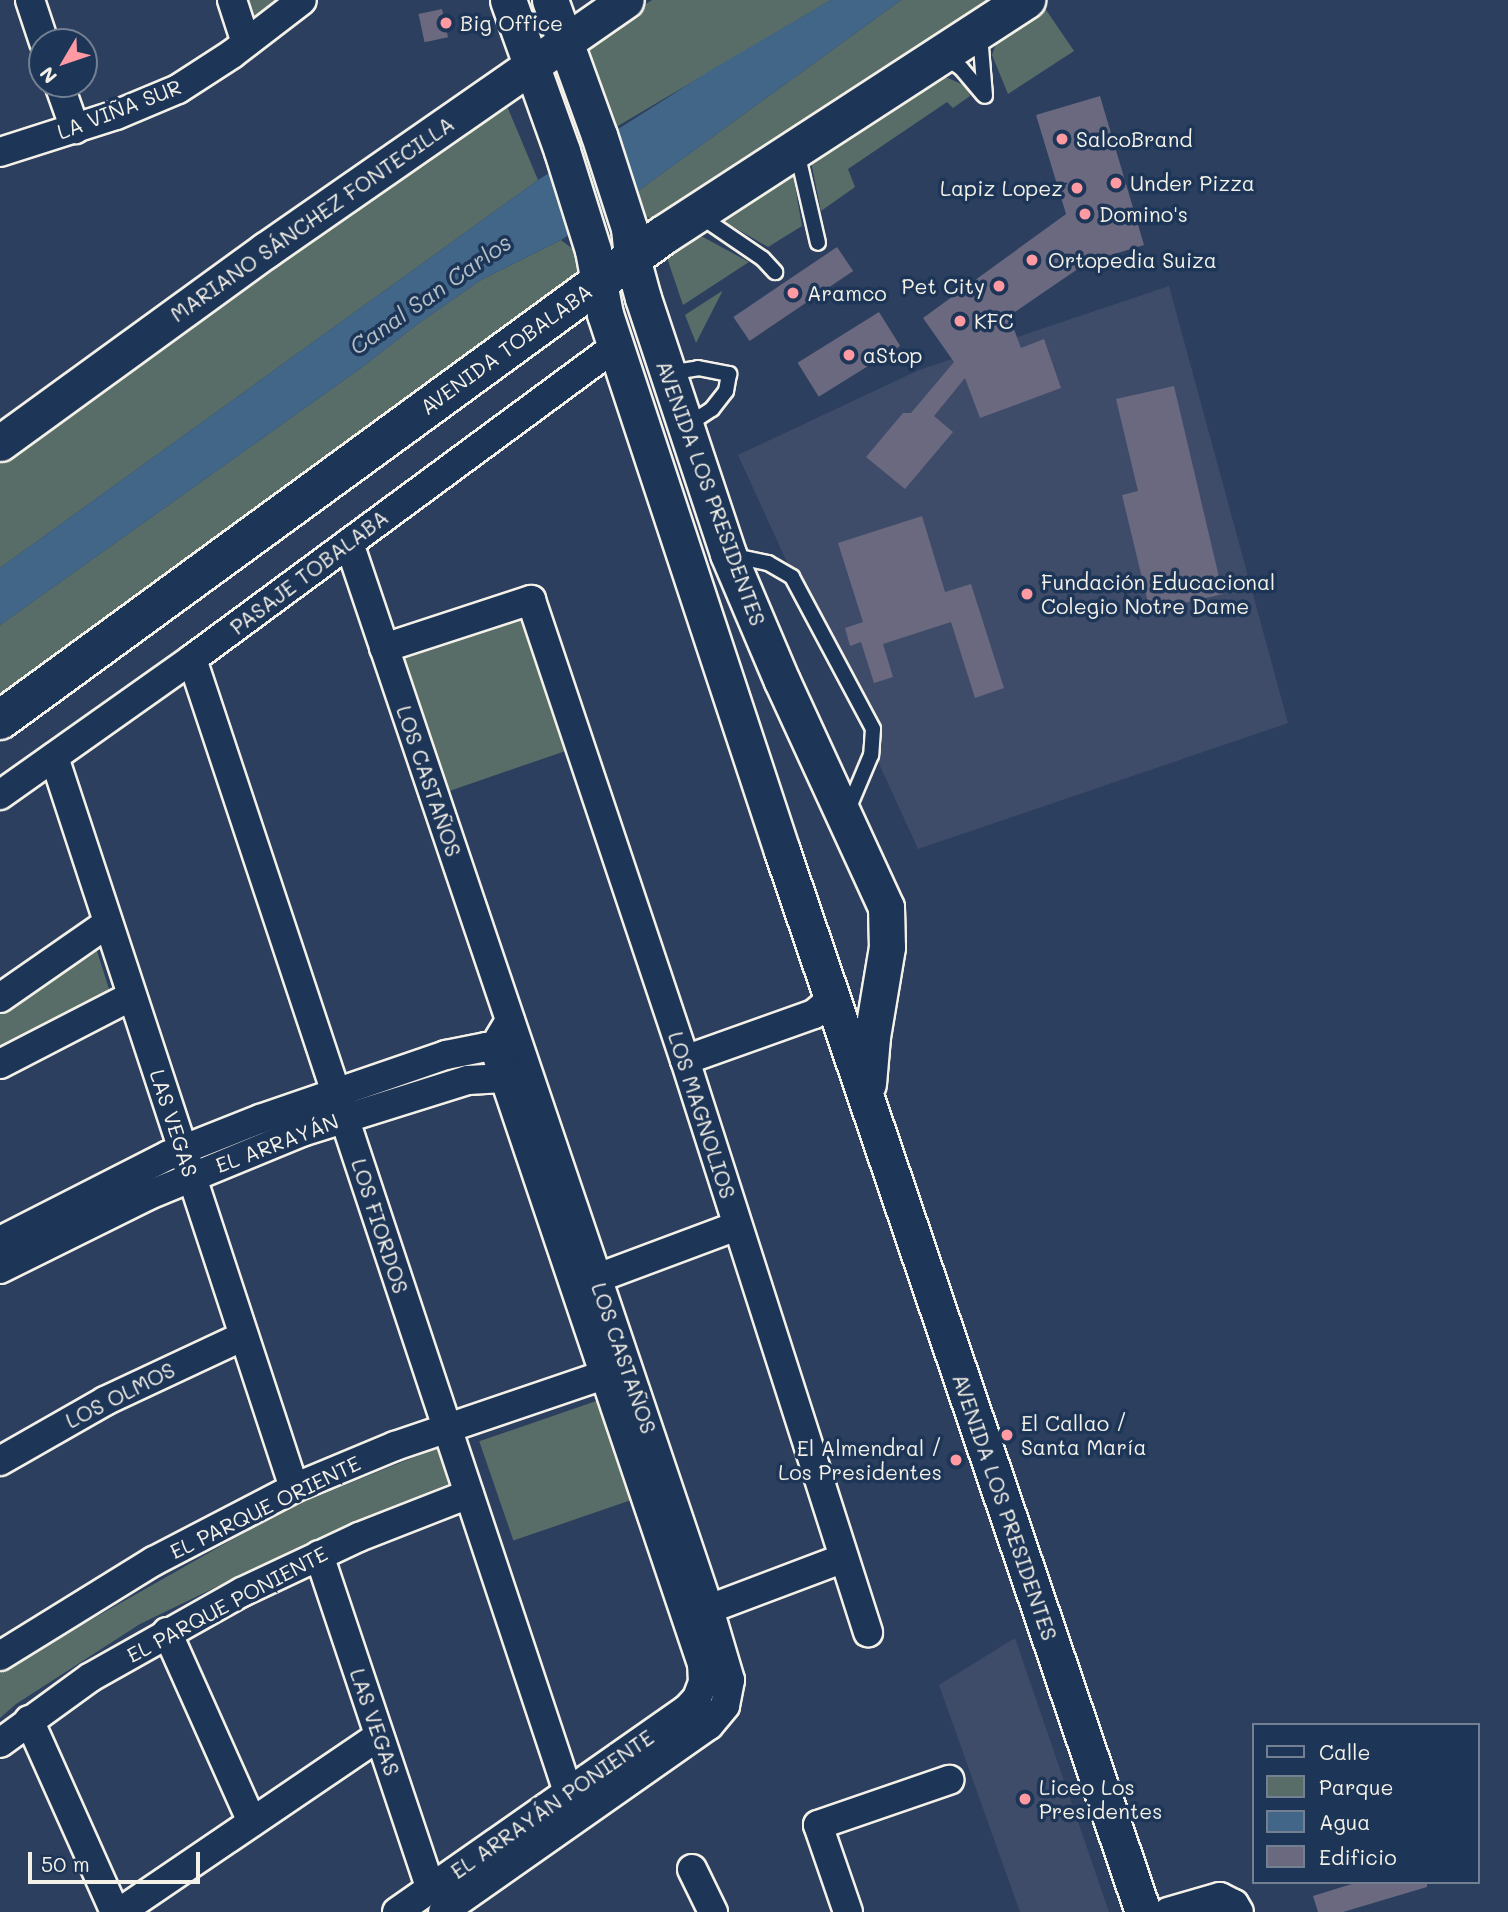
<!DOCTYPE html>
<meta charset="utf-8">
<style>
body{margin:0}
#map{position:relative;width:1508px;height:1912px;overflow:hidden;background:#2c3f5f;font-family:Mali,sans-serif}
div>[style]{position:absolute}
.built>*{inset:0;background:#3f4c69}
.green>*{inset:0;background:#596d68;transform-origin:0 0}
.water>*{inset:0;background:#416688}
.building>*{inset:0;background:#6a697f;transform-origin:0 0}
.roads{filter:drop-shadow(2px 0 #f4f1e8) drop-shadow(-2px 0 #f4f1e8) drop-shadow(0 2px #f4f1e8) drop-shadow(0 -2px #f4f1e8)}
.service>*{height:14px;margin:-7px;padding:0 7px;transform-origin:7px;border-radius:7px;background:#1d3557}
.minor>*{height:28px;margin:-14px;padding:0 14px;transform-origin:14px;border-radius:14px;background:#1d3557}
.tertiary>*{height:35px;margin:-17.5px;padding:0 17.5px;transform-origin:17.5px;border-radius:17.5px;background:#1d3557}
.secondary>*{height:38px;margin:-19px;padding:0 19px;transform-origin:19px;border-radius:19px;background:#1d3557}
.dots>*{width:19px;height:19px;translate:-50% -50%;box-sizing:border-box;border:4px solid #1d3557;border-radius:50%}
span{translate:-50% -50%;white-space:nowrap;text-align:center;line-height:1.15;-webkit-text-stroke:7px #1d3557;paint-order:stroke}
.poi-label{font-size:21px;color:#f4f1e8}
.left{translate:0 -50%;text-align:left}
.right{translate:-100% -50%;text-align:right}
.street-label{font-size:21px;color:#f4f1e8}
.water-label{font-size:23px;color:#b5c0c6;font-style:italic}
.legend{position:absolute;left:1252px;top:1723px;width:228px;height:161px;box-sizing:border-box;background:#1d3557;border:2px solid #738091;margin:0;padding:9px 12px;list-style:none;font-size:21px;color:#f4f1e8}
.legend li{display:flex;align-items:center;gap:14px;height:35px}
.legend b{width:35px;border:2px solid #738091}
.north{position:absolute;left:28px;top:28px;width:70px;height:70px;box-sizing:border-box;background:#1d3557;border:2px solid #738091;border-radius:50%;rotate:231deg;font-size:19px;font-weight:700;line-height:28px;text-align:center;color:#f4f1e8}
.north::after{content:'';display:block;margin:auto;width:24px;height:32px;background:#ff9aa2;clip-path:polygon(50% 0,100% 100%,50% 72%,0 100%)}
.scale{position:absolute;left:28px;top:1852px;width:172px;height:32px;box-sizing:border-box;border:4px solid #f4f1e8;border-top:0;padding-left:9px;font-size:21px;line-height:24px;white-space:nowrap;color:#f4f1e8;-webkit-text-stroke:5px #1d3557;paint-order:stroke}
</style>
<div id="map">
<div class="built">
<div style="clip-path:polygon(1169px 286px,1288px 723px,918px 849px,738px 455px,919px 370px)"></div>
<div style="clip-path:polygon(1015px 1638px,1109px 1912px,1020px 1912px,939px 1685px)"></div>
</div>
<div class="green">
<div style="clip-path:polygon(245px 0,286px 0,252px 24px)"></div>
<div style="clip-path:polygon(652px 0,831px 0,606px 133px,579px 48px)"></div>
<div style="clip-path:polygon(901px 0,1006px 0,655px 221px,646px 216px,637px 205px,638px 191px)"></div>
<div style="clip-path:polygon(1042px 4px,1074px 51px,1008px 94px,992px 55px,999px 34px)"></div>
<div style="clip-path:polygon(933px 75px,948px 78px,968px 87px,970px 96px,953px 108px,947px 102px,848px 169px,855px 187px,821px 211px,811px 162px)"></div>
<div style="clip-path:polygon(504px 99px,538px 180px,0 568px,0 452px)"></div>
<div style="clip-path:polygon(792px 169px,802px 226px,768px 247px,720px 219px)"></div>
<div style="clip-path:polygon(703px 237px,749px 262px,683px 305px,666px 255px,690px 238px)"></div>
<div style="clip-path:polygon(561px 240px,574px 250px,580px 264px,574px 279px,0 717px,0 625px,361px 368px,419px 323px,481px 280px)"></div>
<div style="clip-path:polygon(722px 291px,722px 292px,696px 343px,685px 315px)"></div>
<div style="left:527px;top:613px;width:143px;height:138px;rotate:71deg"></div>
<div style="clip-path:polygon(95px 945px,110px 992px,0 1050px,0 1012px)"></div>
<div style="left:605px;top:1398px;width:105px;height:133px;rotate:71deg"></div>
<div style="clip-path:polygon(449px 1443px,460px 1479px,309px 1542px,140px 1624px,16px 1704px,0 1718px,0 1673px,8px 1667px,286px 1509px)"></div>
</div>
<div class="water">
<div style="clip-path:polygon(831px 0,901px 0,638px 191px,561px 240px,481px 280px,419px 323px,361px 368px,0 625px,0 568px,538px 180px,711px 70px)"></div>
</div>
<div class="building">
<div style="left:442px;top:9px;width:29px;height:24px;rotate:78deg"></div>
<div style="clip-path:polygon(1100px 96px,1144px 245px,1088px 262px,1009px 316px,1021px 348px,1044px 339px,1061px 388px,980px 418px,965px 378px,934px 416px,953px 432px,905px 489px,866px 457px,903px 413px,911px 413px,954px 362px,923px 318px,1066px 214px,1036px 115px)"></div>
<div style="left:837px;top:247px;width:29px;height:125px;rotate:56deg"></div>
<div style="left:879px;top:312px;width:40px;height:96px;rotate:58deg"></div>
<div style="clip-path:polygon(1174px 386px,1223px 594px,1150px 611px,1122px 495px,1138px 491px,1116px 399px)"></div>
<div style="clip-path:polygon(922px 516px,945px 592px,971px 584px,1004px 688px,975px 698px,951px 622px,883px 644px,893px 677px,874px 683px,861px 642px,850px 646px,845px 628px,863px 622px,838px 543px)"></div>
<div style="clip-path:polygon(1358px 1882px,1427px 1882px,1427px 1887px,1343px 1912px,1318px 1912px,1313px 1896px)"></div>
</div>
<div class="roads">
<div class="service">
<div style="left:980px;top:35px;width:61px;rotate:85.3deg"></div>
<div style="left:943px;top:56px;width:22px;rotate:34deg"></div>
<div style="left:961px;top:68px;width:35px;rotate:50deg"></div>
<div style="left:797px;top:152px;width:93px;rotate:77deg"></div>
<div style="left:700px;top:216px;width:76px;rotate:34.3deg"></div>
<div style="left:763px;top:259px;width:18px;rotate:47deg"></div>
<div style="left:668px;top:373px;width:30px;rotate:-9deg"></div>
<div style="left:698px;top:368px;width:32px;rotate:11deg"></div>
<div style="left:729px;top:374px;width:17px;rotate:100deg"></div>
<div style="left:726px;top:391px;width:23px;rotate:128deg"></div>
<div style="left:712px;top:409px;width:31px;rotate:147deg"></div>
<div style="left:730px;top:555px;width:39px;rotate:12deg"></div>
<div style="left:768px;top:563px;width:28px;rotate:30deg"></div>
<div style="left:792px;top:577px;width:172px;rotate:61.9deg"></div>
<div style="left:873px;top:729px;width:26px;rotate:94deg"></div>
<div style="left:871px;top:755px;width:62px;rotate:112.8deg"></div>
</div>
<div class="minor">
<div style="left:30px;top:0;width:44px;rotate:71.6deg"></div>
<div style="left:232px;top:0;width:45px;rotate:72deg"></div>
<div style="left:59px;top:84px;width:48px;rotate:70.4deg"></div>
<div style="left:0;top:152px;width:122px;rotate:-17.7deg"></div>
<div style="left:116px;top:115px;width:67px;rotate:-22.8deg"></div>
<div style="left:178px;top:89px;width:64px;rotate:-32.9deg"></div>
<div style="left:232px;top:54px;width:88px;rotate:-37.6deg"></div>
<div style="left:349px;top:543px;width:1125px;rotate:71.34deg"></div>
<div style="left:709px;top:1609px;width:74px;rotate:73.5deg"></div>
<div style="left:730px;top:1680px;width:26px;rotate:101deg"></div>
<div style="left:725px;top:1706px;width:25px;rotate:130deg"></div>
<div style="left:709px;top:1725px;width:325px;rotate:144.9deg"></div>
<div style="left:384px;top:648px;width:155px;rotate:-18.1deg"></div>
<div style="left:531px;top:600px;width:485px;rotate:71.5deg"></div>
<div style="left:685px;top:1060px;width:601px;rotate:72.26deg"></div>
<div style="left:192px;top:659px;width:1194px;rotate:71.64deg"></div>
<div style="left:54px;top:757px;width:769px;rotate:71.82deg"></div>
<div style="left:0;top:795px;width:235px;rotate:-35.3deg"></div>
<div style="left:192px;top:659px;width:527px;rotate:-36.44deg"></div>
<div style="left:0;top:998px;width:131px;rotate:-34.8deg"></div>
<div style="left:685px;top:1060px;width:137px;rotate:-19.6deg"></div>
<div style="left:814px;top:1014px;width:26px;rotate:-40deg"></div>
<div style="left:0;top:1064px;width:148px;rotate:-27.3deg"></div>
<div style="left:0;top:1241px;width:190px;rotate:-27deg"></div>
<div style="left:169px;top:1155px;width:98px;rotate:-21.6deg"></div>
<div style="left:260px;top:1119px;width:197px;rotate:-19deg"></div>
<div style="left:446px;top:1055px;width:41px;rotate:-11.3deg"></div>
<div style="left:486px;top:1047px;width:27px;rotate:2deg"></div>
<div style="left:0;top:1269px;width:166px;rotate:-26.4deg"></div>
<div style="left:149px;top:1195px;width:165px;rotate:-22.4deg"></div>
<div style="left:302px;top:1132px;width:174px;rotate:-17.4deg"></div>
<div style="left:468px;top:1080px;width:54px;rotate:-3.2deg"></div>
<div style="left:579px;top:1285px;width:169px;rotate:-20.5deg"></div>
<div style="left:0;top:1461px;width:121px;rotate:-29.7deg"></div>
<div style="left:105px;top:1401px;width:153px;rotate:-25.1deg"></div>
<div style="left:319px;top:1555px;width:352px;rotate:71.5deg"></div>
<div style="left:709px;top:1609px;width:144px;rotate:-20.7deg"></div>
<div style="left:167px;top:1632px;width:208px;rotate:65.9deg"></div>
<div style="left:0;top:1656px;width:181px;rotate:-31.7deg"></div>
<div style="left:154px;top:1561px;width:158px;rotate:-27.5deg"></div>
<div style="left:294px;top:1488px;width:109px;rotate:-22.6deg"></div>
<div style="left:395px;top:1446px;width:239px;rotate:-18.8deg"></div>
<div style="left:29px;top:1720px;width:210px;rotate:65.9deg"></div>
<div style="left:0;top:1743px;width:112px;rotate:-36deg"></div>
<div style="left:91px;top:1677px;width:173px;rotate:-29.4deg"></div>
<div style="left:242px;top:1592px;width:129px;rotate:-25.2deg"></div>
<div style="left:359px;top:1537px;width:118px;rotate:-21.4deg"></div>
<div style="left:692px;top:1869px;width:48px;rotate:64deg"></div>
<div style="left:120px;top:1912px;width:313px;rotate:-34.2deg"></div>
<div style="left:397px;top:1912px;width:353px;rotate:-35deg"></div>
<div style="left:686px;top:1710px;width:16px;rotate:-47deg"></div>
<div style="left:697px;top:1698px;width:17px;rotate:-69deg"></div>
<div style="left:703px;top:1682px;width:18px;rotate:-93deg"></div>
<div style="left:702px;top:1664px;width:651px;rotate:-108.63deg"></div>
<div style="left:494px;top:1047px;width:31px;rotate:-59deg"></div>
<div style="left:848px;top:1912px;width:92px;rotate:-109deg"></div>
<div style="left:818px;top:1825px;width:139px;rotate:-19deg"></div>
<div style="left:1168px;top:1912px;width:54px;rotate:-16.1deg"></div>
<div style="left:1220px;top:1897px;width:16px;rotate:27deg"></div>
<div style="left:1234px;top:1904px;width:9px;rotate:58deg"></div>
</div>
<div class="tertiary">
<div style="left:508px;top:0;width:160px;rotate:70.3deg"></div>
<div style="left:562px;top:151px;width:104px;rotate:72.6deg"></div>
<div style="left:593px;top:250px;width:65px;rotate:79.4deg"></div>
<div style="left:605px;top:314px;width:565px;rotate:71.76deg"></div>
<div style="left:782px;top:851px;width:1121px;rotate:71.21deg"></div>
<div style="left:550px;top:0;width:144px;rotate:70.1deg"></div>
<div style="left:599px;top:135px;width:98px;rotate:72.1deg"></div>
<div style="left:629px;top:228px;width:30px;rotate:84deg"></div>
<div style="left:632px;top:258px;width:41px;rotate:74.6deg"></div>
<div style="left:643px;top:298px;width:270px;rotate:71.6deg"></div>
<div style="left:728px;top:554px;width:138px;rotate:67deg"></div>
<div style="left:782px;top:681px;width:249px;rotate:65.3deg"></div>
<div style="left:886px;top:907px;width:40px;rotate:88.6deg"></div>
<div style="left:887px;top:947px;width:91px;rotate:99.5deg"></div>
<div style="left:872px;top:1037px;width:47px;rotate:94.9deg"></div>
<div style="left:0;top:443px;width:329px;rotate:-36deg"></div>
<div style="left:266px;top:250px;width:438px;rotate:-34.8deg"></div>
</div>
<div class="secondary">
<div style="left:0;top:720px;width:822px;rotate:-36.15deg"></div>
<div style="left:664px;top:235px;width:432px;rotate:-33deg"></div>
</div>
</div>
<div class="dots">
<div style="left:446px;top:23px;background:#ff9aa2"></div>
<div style="left:1062px;top:139px;background:#ff9aa2"></div>
<div style="left:1116px;top:183px;background:#ff9aa2"></div>
<div style="left:1077px;top:188px;background:#ff9aa2"></div>
<div style="left:1085px;top:214px;background:#ff9aa2"></div>
<div style="left:1032px;top:260px;background:#ff9aa2"></div>
<div style="left:999px;top:286px;background:#ff9aa2"></div>
<div style="left:793px;top:293px;background:#ff9aa2"></div>
<div style="left:960px;top:321px;background:#ff9aa2"></div>
<div style="left:849px;top:355px;background:#ff9aa2"></div>
<div style="left:1027px;top:594px;background:#ff9aa2"></div>
<div style="left:1007px;top:1435px;background:#ff9aa2"></div>
<div style="left:956px;top:1460px;background:#ff9aa2"></div>
<div style="left:1025px;top:1799px;background:#ff9aa2"></div>
</div>
<div class="poi-label">
<span class="left" style="left:460px;top:23px">Big Office</span>
<span class="left" style="left:1076px;top:139px">SalcoBrand</span>
<span class="left" style="left:1130px;top:183px">Under Pizza</span>
<span class="right" style="left:1063px;top:188px">Lapiz Lopez</span>
<span class="left" style="left:1099px;top:214px">Domino's</span>
<span class="left" style="left:1048px;top:260px">Ortopedia Suiza</span>
<span class="right" style="left:985px;top:286px">Pet City</span>
<span class="left" style="left:807px;top:293px">Aramco</span>
<span class="left" style="left:974px;top:321px">KFC</span>
<span class="left" style="left:863px;top:355px">aStop</span>
<span class="left" style="left:1041px;top:594px">Fundación Educacional<br>Colegio Notre Dame</span>
<span class="left" style="left:1021px;top:1435px">El Callao /<br>Santa María</span>
<span class="right" style="left:942px;top:1460px">El Almendral /<br>Los Presidentes</span>
<span class="left" style="left:1039px;top:1799px">Liceo Los<br>Presidentes</span>
</div>
<div class="street-label">
<span style="left:119px;top:109px;rotate:-21deg">LA VIÑA SUR</span>
<span style="left:312px;top:219px;rotate:-35deg">MARIANO SÁNCHEZ FONTECILLA</span>
<span style="left:506px;top:349px;rotate:-36deg">AVENIDA TOBALABA</span>
<span style="left:711px;top:493px;rotate:70deg">AVENIDA LOS PRESIDENTES</span>
<span style="left:309px;top:572px;rotate:-37deg">PASAJE TOBALABA</span>
<span style="left:429px;top:781px;rotate:71deg">LOS CASTAÑOS</span>
<span style="left:702px;top:1115px;rotate:72deg">LOS MAGNOLIOS</span>
<span style="left:174px;top:1123px;rotate:72deg">LAS VEGAS</span>
<span style="left:277px;top:1143px;rotate:-21deg">EL ARRAYÁN</span>
<span style="left:380px;top:1226px;rotate:72deg">LOS FIORDOS</span>
<span style="left:624px;top:1358px;rotate:71deg">LOS CASTAÑOS</span>
<span style="left:120px;top:1395px;rotate:-27deg">LOS OLMOS</span>
<span style="left:265px;top:1507px;rotate:-26deg">EL PARQUE ORIENTE</span>
<span style="left:1005px;top:1507px;rotate:71deg">AVENIDA LOS PRESIDENTES</span>
<span style="left:227px;top:1604px;rotate:-28deg">EL PARQUE PONIENTE</span>
<span style="left:375px;top:1722px;rotate:71deg">LAS VEGAS</span>
<span style="left:552px;top:1804px;rotate:-35deg">EL ARRAYÁN PONIENTE</span>
</div>
<div class="water-label">
<span style="left:430px;top:294px;rotate:-35deg">Canal San Carlos</span>
</div>
<ul class="legend">
<li><b style="height:9px;background:#1d3557"></b>Calle</li>
<li><b style="height:19px;background:#596d68"></b>Parque</li>
<li><b style="height:19px;background:#416688"></b>Agua</li>
<li><b style="height:19px;background:#6a697f"></b>Edificio</li>
</ul>
<div class="north">N</div>
<div class="scale">50 m</div>
</div>
